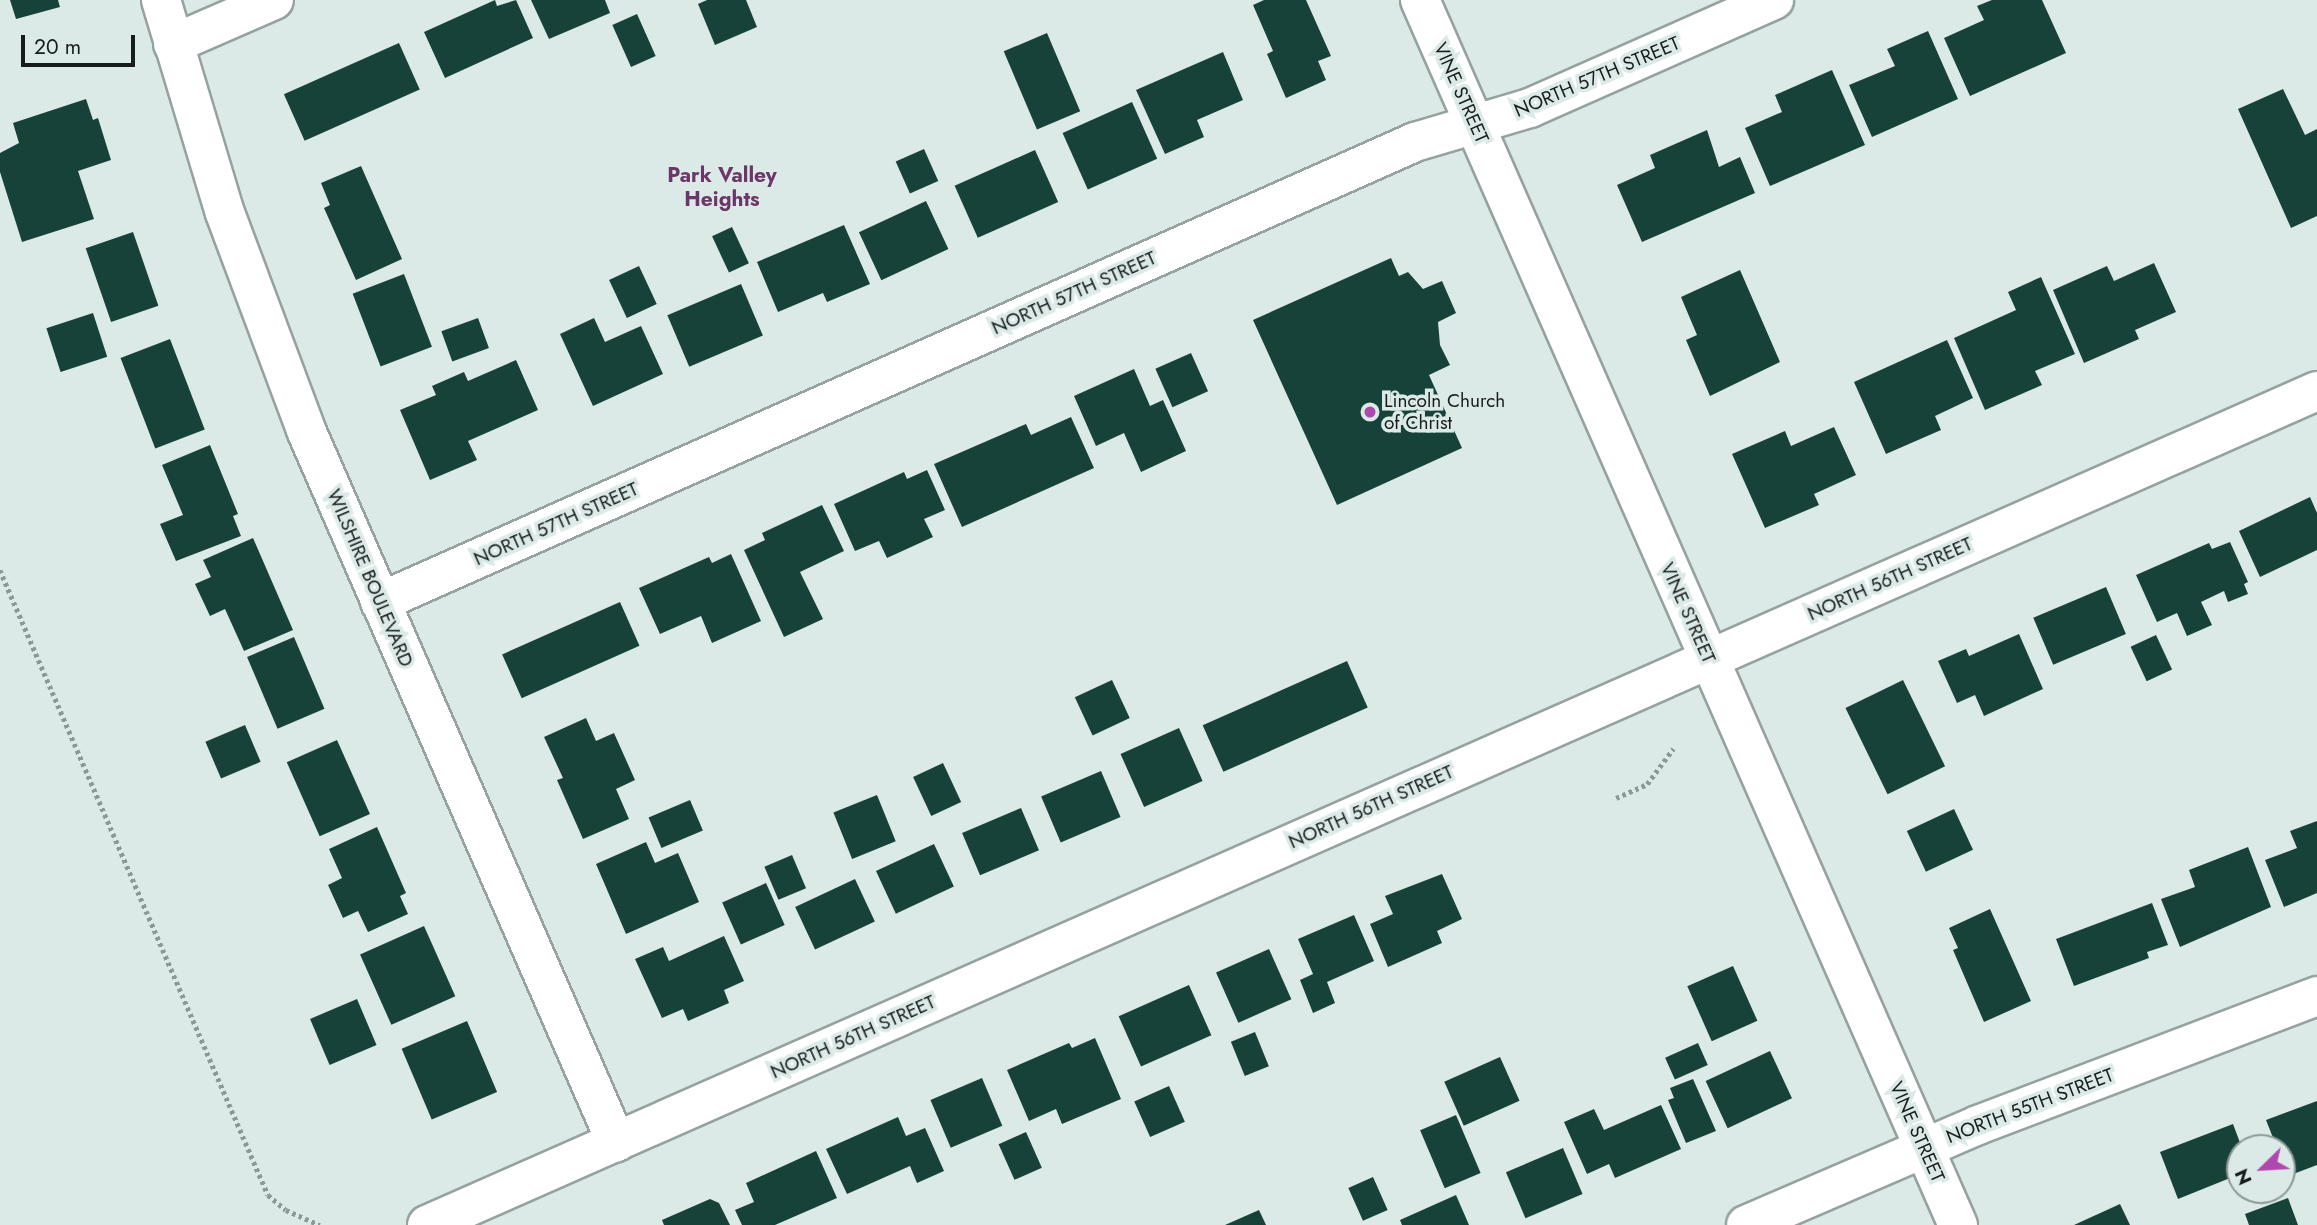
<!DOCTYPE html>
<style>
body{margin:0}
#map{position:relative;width:2317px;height:1225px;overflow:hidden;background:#dceae7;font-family:Jost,sans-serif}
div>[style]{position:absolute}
.building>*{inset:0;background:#17423a;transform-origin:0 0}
.path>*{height:4.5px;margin-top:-2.25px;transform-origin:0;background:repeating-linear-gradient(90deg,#8d9895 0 3.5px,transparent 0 7px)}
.roads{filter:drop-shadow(2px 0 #95a29f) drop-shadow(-2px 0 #95a29f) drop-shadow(0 2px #95a29f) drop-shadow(0 -2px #95a29f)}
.minor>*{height:38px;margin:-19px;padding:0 19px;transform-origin:19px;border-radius:19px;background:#fff}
.secondary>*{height:38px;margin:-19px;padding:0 19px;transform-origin:19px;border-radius:19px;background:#fff}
.dots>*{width:19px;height:19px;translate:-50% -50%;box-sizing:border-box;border:4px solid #dceae7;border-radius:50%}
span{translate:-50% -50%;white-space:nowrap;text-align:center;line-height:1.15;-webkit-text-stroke:7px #dceae7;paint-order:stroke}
.street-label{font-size:19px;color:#181d1c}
.poi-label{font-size:19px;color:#181d1c}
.left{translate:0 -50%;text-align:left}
.neighbourhood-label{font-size:21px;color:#6b3768;font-weight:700}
.north{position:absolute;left:2226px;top:1134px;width:70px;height:70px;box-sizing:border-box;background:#dceae7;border:2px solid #8e9896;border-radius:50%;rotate:246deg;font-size:19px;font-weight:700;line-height:28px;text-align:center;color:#181d1c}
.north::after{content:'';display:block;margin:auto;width:24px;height:32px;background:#b049ad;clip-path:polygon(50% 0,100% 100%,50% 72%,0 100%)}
.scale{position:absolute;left:21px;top:35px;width:114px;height:32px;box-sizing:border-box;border:4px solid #181d1c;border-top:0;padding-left:9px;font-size:21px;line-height:24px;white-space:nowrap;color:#181d1c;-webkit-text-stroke:5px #dceae7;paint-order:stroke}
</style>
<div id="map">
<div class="building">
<div style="clip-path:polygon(10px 0,58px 0,60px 7px,16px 19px)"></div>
<div style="clip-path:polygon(495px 0,497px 6px,516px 0,533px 38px,445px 78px,424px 32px)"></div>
<div style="clip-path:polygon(531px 0,605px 0,610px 13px,549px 39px)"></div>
<div style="clip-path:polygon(707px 0,746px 0,757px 27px,715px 45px,698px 4px)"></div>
<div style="clip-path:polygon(1264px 0,1306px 0,1331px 56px,1318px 61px,1326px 80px,1286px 98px,1267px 54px,1273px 51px,1253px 5px)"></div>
<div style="clip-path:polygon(1992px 0,2042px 0,2066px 53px,1970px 96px,1944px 38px,1984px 20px,1977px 6px)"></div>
<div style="left:637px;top:14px;width:46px;height:27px;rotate:66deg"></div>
<div style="clip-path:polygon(1928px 31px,1958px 99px,1872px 137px,1849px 85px,1895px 66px,1887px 49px)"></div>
<div style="left:1047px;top:33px;width:85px;height:47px;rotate:67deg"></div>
<div style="left:399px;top:43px;width:51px;height:126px;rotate:66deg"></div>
<div style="clip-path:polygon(1223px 52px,1243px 100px,1197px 120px,1204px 137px,1165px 154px,1136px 90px)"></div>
<div style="clip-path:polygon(1832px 70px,1865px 145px,1770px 186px,1745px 128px,1782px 112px,1775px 95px)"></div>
<div style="clip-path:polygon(2283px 89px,2305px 135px,2317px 129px,2317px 216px,2291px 228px,2238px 109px)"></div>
<div style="clip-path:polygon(86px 99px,93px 120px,98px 118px,111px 160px,78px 171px,94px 219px,22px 242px,0 172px,0 153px,19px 143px,13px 123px)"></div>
<div style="left:1132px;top:102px;width:62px;height:76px;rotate:66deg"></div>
<div style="clip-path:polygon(1707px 130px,1719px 167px,1740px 157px,1755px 193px,1642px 242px,1617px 185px,1655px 168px,1650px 155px)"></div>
<div style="left:924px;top:149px;width:35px;height:31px;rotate:66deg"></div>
<div style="left:1035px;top:150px;width:57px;height:88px;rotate:66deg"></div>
<div style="clip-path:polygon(361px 166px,402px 259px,356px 280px,324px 208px,330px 205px,321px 183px)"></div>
<div style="left:926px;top:201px;width:53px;height:74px;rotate:65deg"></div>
<div style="clip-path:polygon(844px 225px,870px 284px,827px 302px,823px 293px,778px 312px,757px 262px)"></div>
<div style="left:732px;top:227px;width:40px;height:22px;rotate:65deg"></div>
<div style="left:133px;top:232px;width:78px;height:50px;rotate:71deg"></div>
<div style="clip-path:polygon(1391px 258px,1399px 276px,1408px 272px,1423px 289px,1442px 281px,1456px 313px,1438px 322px,1440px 345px,1450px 365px,1429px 375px,1462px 448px,1337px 505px,1253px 320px)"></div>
<div style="clip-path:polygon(2154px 263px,2176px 312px,2135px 330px,2139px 339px,2084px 363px,2053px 290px,2107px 266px,2114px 281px)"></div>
<div style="left:639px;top:266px;width:42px;height:33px;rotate:65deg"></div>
<div style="clip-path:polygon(1740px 270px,1780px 362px,1710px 396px,1686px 340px,1697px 335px,1681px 297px)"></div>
<div style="left:404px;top:274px;width:78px;height:55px;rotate:69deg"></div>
<div style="clip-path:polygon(2041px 277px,2075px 354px,2035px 371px,2042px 385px,1985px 410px,1954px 338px,2016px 310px,2008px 292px)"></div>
<div style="left:741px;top:284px;width:56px;height:80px;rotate:67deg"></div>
<div style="left:93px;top:313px;width:46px;height:49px;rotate:72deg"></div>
<div style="left:478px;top:318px;width:32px;height:39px;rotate:70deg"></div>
<div style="clip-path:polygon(594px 318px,605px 342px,641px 326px,663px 374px,593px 406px,560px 334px)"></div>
<div style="left:170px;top:339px;width:97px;height:53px;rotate:69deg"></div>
<div style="clip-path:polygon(1947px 340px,1973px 398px,1935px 416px,1941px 430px,1886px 454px,1854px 382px)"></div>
<div style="left:1191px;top:353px;width:42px;height:39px;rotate:66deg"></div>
<div style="clip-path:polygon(516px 360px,538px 410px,468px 441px,477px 460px,430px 480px,400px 410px,436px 395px,432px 386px,464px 372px,468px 381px)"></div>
<div style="clip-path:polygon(1134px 369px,1150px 406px,1163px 400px,1186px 451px,1141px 472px,1124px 433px,1096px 446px,1074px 396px)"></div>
<div style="clip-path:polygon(1071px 417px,1094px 468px,962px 527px,934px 464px,1026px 424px,1031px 435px)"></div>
<div style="clip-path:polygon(1834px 427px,1856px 475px,1814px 494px,1819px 505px,1765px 528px,1732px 454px,1785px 431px,1791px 446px)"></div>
<div style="clip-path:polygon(210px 445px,238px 514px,233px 516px,241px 536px,176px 561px,160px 524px,183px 515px,162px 465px)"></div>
<div style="clip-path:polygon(927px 470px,945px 510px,924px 519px,933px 537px,887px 558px,879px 541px,855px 551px,834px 504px,904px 472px,907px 479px)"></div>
<div style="clip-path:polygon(2310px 497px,2317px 513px,2317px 550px,2260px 577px,2239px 531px)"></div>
<div style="clip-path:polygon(822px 505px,844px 551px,800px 572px,823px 619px,784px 637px,744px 550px,765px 540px,762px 533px)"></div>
<div style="clip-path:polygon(253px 538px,293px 630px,244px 651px,225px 609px,210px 616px,195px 584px,211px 577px,203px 560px)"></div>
<div style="clip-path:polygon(2230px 542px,2248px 582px,2244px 584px,2248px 594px,2228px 602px,2224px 591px,2201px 602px,2212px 625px,2187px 636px,2177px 613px,2157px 622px,2136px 575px,2209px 543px,2212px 549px)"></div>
<div style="clip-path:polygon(731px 554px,761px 621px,712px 643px,701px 616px,660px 634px,639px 588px,709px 557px,712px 563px)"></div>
<div style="left:2106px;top:587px;width:51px;height:79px;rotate:67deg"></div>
<div style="left:620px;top:602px;width:48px;height:129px;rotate:66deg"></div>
<div style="clip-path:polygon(2019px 634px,2043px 689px,1984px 716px,1975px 695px,1957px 703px,1938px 661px,1966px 649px,1969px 656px)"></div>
<div style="left:2156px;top:635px;width:38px;height:28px;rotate:65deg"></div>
<div style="left:294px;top:637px;width:78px;height:51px;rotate:67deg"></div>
<div style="left:1347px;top:661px;width:51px;height:158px;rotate:66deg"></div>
<div style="left:1112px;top:680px;width:42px;height:41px;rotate:65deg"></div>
<div style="left:1903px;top:680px;width:96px;height:64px;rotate:64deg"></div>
<div style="clip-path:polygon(586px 718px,596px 741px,614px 733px,635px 780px,616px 789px,629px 819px,583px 839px,557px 780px,563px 778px,544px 737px)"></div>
<div style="left:245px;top:725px;width:40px;height:43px;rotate:67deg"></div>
<div style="left:1179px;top:728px;width:58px;height:64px;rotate:66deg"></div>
<div style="left:337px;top:740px;width:81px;height:55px;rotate:66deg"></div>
<div style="left:943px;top:763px;width:43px;height:33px;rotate:65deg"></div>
<div style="left:1101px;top:771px;width:50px;height:65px;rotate:67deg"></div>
<div style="left:877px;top:795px;width:50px;height:47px;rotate:68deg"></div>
<div style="left:690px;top:800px;width:33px;height:45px;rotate:67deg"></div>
<div style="left:1021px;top:808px;width:46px;height:64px;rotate:67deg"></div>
<div style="left:1954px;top:809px;width:45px;height:52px;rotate:65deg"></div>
<div style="clip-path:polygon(2317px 821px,2317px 893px,2284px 907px,2265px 860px,2297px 848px,2290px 831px)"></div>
<div style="clip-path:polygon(377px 827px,406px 893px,400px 896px,408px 914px,368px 932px,358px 911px,343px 918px,328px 885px,342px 878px,329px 849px)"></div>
<div style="clip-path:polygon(646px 842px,655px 863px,678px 853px,699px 902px,626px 934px,596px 864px)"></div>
<div style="left:934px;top:844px;width:47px;height:64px;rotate:65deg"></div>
<div style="clip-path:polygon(2248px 847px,2271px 907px,2180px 947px,2161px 899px,2195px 887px,2189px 870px)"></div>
<div style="left:792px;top:855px;width:36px;height:30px;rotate:67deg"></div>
<div style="clip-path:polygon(1442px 874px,1462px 919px,1437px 931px,1442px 943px,1388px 967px,1370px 924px,1393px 914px,1385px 896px)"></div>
<div style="left:855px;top:879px;width:47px;height:66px;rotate:65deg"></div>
<div style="left:766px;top:883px;width:46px;height:48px;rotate:66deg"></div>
<div style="clip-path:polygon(2152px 903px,2168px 945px,2147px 952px,2149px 958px,2074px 986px,2056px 939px)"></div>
<div style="clip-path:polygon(1990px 909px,2031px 1001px,1984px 1022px,1953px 950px,1958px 948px,1949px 928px)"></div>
<div style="clip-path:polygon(1354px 915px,1374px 961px,1327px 982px,1335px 1003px,1313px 1013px,1300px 980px,1313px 974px,1298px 939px)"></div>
<div style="left:424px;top:926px;width:77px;height:70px;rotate:66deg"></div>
<div style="clip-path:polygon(724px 936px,744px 981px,724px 990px,729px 1003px,688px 1021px,683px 1009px,662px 1018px,635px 959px,663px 947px,669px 961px)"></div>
<div style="left:1269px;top:949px;width:55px;height:58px;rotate:66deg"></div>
<div style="left:1733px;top:966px;width:60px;height:50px;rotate:66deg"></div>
<div style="left:1189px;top:985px;width:55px;height:77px;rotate:66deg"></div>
<div style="left:357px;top:999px;width:50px;height:51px;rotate:67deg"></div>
<div style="left:467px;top:1021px;width:77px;height:71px;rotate:67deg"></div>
<div style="left:1255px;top:1032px;width:37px;height:26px;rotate:68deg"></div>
<div style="clip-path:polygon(1095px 1038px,1121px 1099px,1062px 1124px,1056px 1109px,1029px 1121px,1007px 1070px,1069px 1043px,1072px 1048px)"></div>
<div style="left:1698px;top:1043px;width:24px;height:36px;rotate:66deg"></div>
<div style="left:1770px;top:1051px;width:52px;height:71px;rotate:65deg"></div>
<div style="left:1500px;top:1057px;width:48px;height:61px;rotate:66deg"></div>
<div style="left:982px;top:1078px;width:52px;height:56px;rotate:67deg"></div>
<div style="clip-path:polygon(1693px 1079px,1716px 1131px,1686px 1143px,1668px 1100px,1674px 1098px,1670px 1088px)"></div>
<div style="left:1169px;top:1086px;width:39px;height:38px;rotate:66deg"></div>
<div style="clip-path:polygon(2317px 1101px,2317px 1165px,2288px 1176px,2282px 1148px,2277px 1148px,2266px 1120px)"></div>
<div style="clip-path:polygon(1661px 1105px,1681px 1149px,1615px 1178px,1609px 1164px,1587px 1174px,1564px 1122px,1594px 1109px,1604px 1130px)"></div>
<div style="left:1456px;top:1115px;width:63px;height:39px;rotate:67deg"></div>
<div style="clip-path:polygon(898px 1117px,906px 1136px,925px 1128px,944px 1171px,917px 1183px,910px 1166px,847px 1194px,826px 1149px)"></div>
<div style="clip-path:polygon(2233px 1124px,2242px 1148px,2240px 1174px,2178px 1199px,2160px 1152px)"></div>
<div style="left:1026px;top:1132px;width:39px;height:30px;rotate:66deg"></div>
<div style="left:1563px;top:1148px;width:50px;height:62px;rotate:67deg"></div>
<div style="clip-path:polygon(816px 1151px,837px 1198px,775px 1225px,742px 1225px,735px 1210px,754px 1202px,746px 1183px)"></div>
<div style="left:1373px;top:1177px;width:36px;height:27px;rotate:66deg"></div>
<div style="clip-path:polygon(1456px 1195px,1469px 1225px,1402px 1225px,1400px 1220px)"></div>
<div style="clip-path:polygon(2288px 1198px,2298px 1225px,2249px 1225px,2245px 1214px)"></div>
<div style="clip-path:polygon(710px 1199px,719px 1203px,730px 1225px,664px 1225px,662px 1220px)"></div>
<div style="clip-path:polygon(2120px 1204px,2130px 1225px,2074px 1225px)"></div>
<div style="clip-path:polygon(1259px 1210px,1266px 1225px,1225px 1225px)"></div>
</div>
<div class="path">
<div style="left:0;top:570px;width:680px;rotate:66.79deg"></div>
<div style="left:268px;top:1195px;width:23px;rotate:40deg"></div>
<div style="left:286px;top:1210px;width:37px;rotate:24deg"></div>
<div style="left:1616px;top:798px;width:34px;rotate:-24deg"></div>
<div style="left:1647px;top:784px;width:44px;rotate:-53.4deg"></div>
</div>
<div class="roads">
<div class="minor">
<div style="left:161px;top:0;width:222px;rotate:73.3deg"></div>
<div style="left:225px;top:213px;width:232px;rotate:69.5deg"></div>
<div style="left:306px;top:430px;width:777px;rotate:66.47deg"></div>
<div style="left:173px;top:44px;width:110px;rotate:-23.5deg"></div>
<div style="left:380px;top:602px;width:1133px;rotate:-23.96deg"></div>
<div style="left:1415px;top:142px;width:120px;rotate:-16.5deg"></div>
<div style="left:1530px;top:108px;width:267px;rotate:-23.9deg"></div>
<div style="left:1746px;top:1225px;width:253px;rotate:-23.3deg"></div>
<div style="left:1978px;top:1125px;width:363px;rotate:-20.8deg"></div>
</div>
<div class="secondary">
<div style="left:1420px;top:0;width:1338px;rotate:66.29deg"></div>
<div style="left:427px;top:1225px;width:2066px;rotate:-23.81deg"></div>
</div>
</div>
<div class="dots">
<div style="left:1370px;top:412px;background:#b049ad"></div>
</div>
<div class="street-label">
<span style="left:1597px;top:77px;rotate:-23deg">NORTH 57TH STREET</span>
<span style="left:1461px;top:93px;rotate:66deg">VINE STREET</span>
<span style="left:1074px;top:293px;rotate:-24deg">NORTH 57TH STREET</span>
<span style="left:556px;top:524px;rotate:-24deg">NORTH 57TH STREET</span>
<span style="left:370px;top:578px;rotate:67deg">WILSHIRE BOULEVARD</span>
<span style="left:1890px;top:579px;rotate:-24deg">NORTH 56TH STREET</span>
<span style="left:1688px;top:613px;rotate:66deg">VINE STREET</span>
<span style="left:1371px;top:807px;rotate:-24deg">NORTH 56TH STREET</span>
<span style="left:853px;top:1037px;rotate:-24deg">NORTH 56TH STREET</span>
<span style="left:2030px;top:1106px;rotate:-21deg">NORTH 55TH STREET</span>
<span style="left:1917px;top:1132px;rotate:66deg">VINE STREET</span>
</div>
<div class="poi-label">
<span class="left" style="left:1384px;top:412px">Lincoln Church<br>of Christ</span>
</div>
<div class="neighbourhood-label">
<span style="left:722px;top:187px">Park Valley<br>Heights</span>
</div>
<div class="north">N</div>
<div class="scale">20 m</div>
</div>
